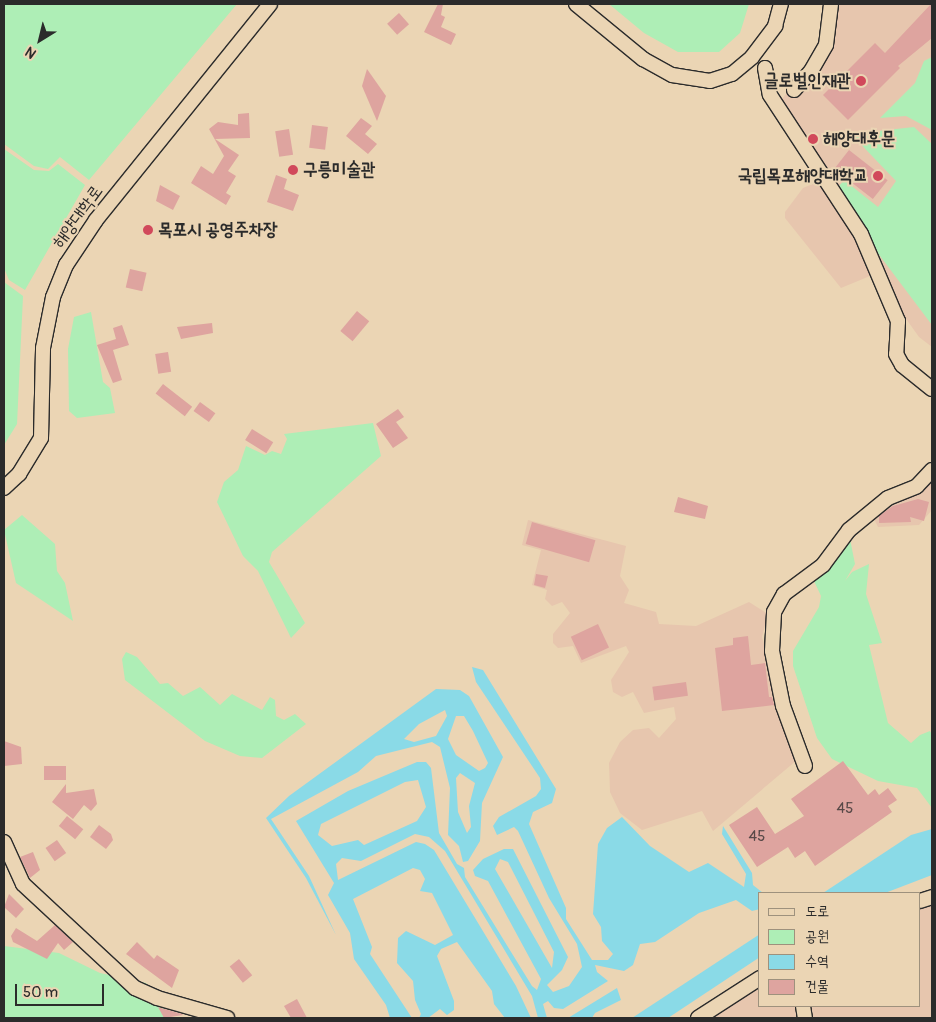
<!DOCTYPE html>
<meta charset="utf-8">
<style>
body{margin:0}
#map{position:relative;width:936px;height:1022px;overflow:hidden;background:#ebd5b4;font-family:Pangolin,"Poor Story",sans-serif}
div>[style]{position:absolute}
.built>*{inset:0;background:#e7c6ae}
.green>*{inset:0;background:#aeeeb6}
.water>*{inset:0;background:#8adae7}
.building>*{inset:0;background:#dea49f;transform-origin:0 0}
.roads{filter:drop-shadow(1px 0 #2b2b2b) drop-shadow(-1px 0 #2b2b2b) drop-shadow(0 1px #2b2b2b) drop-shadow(0 -1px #2b2b2b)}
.minor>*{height:14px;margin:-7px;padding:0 7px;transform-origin:7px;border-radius:7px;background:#ebd5b4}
.dots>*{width:14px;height:14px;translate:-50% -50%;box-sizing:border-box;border:2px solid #ebd5b4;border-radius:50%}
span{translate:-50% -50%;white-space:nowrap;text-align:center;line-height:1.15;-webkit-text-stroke:4px #ebd5b4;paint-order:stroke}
.number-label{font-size:15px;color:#584948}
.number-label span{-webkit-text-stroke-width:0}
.poi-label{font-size:18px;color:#2b2b2b;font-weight:700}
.right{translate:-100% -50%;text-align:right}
.left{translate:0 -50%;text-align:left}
.street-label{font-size:18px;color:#2b2b2b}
.frame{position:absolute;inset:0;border:5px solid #2b2b2b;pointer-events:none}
.legend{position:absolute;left:758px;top:892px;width:162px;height:115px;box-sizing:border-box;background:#ebd5b4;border:1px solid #9e917d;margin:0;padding:6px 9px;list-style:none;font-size:15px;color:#2b2b2b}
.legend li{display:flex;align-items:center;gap:10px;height:25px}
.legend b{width:25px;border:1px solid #9e917d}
.north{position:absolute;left:15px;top:15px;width:50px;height:50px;-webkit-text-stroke:4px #ebd5b4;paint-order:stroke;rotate:216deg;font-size:14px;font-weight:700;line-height:20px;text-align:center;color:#2b2b2b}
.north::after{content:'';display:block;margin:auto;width:18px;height:22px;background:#2b2b2b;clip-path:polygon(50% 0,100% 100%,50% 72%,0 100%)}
.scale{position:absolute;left:15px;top:984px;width:89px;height:22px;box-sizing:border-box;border:2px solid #2b2b2b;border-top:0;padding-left:6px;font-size:15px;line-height:18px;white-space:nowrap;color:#2b2b2b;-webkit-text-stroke:4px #ebd5b4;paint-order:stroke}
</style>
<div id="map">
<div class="built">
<div style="clip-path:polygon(825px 4px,932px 4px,932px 347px,919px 337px,904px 316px,882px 271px,841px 288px,785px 218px,785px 212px,803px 188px,820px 181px,779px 103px,822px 47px)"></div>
<div style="clip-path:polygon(932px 478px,932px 510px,919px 525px,878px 527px,873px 517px,889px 501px)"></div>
<div style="clip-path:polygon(528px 520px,626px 546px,620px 576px,629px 590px,624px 603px,656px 612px,659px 624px,696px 626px,749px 602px,768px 614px,762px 637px,797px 760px,713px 831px,702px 811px,642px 830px,620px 813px,610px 792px,609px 763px,620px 742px,633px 730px,649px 728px,659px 738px,676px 719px,674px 707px,644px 713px,633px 692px,622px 697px,613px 692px,611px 680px,629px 652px,626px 646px,581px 663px,573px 646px,558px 648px,553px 643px,553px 634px,570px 613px,562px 602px,552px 606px,545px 599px,547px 590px,532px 585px,541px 550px,522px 545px)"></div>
<div style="clip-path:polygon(932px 900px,932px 1018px,709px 1018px,760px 983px,760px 1006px,920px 1006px,920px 904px)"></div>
</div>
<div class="green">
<div style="clip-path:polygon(4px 4px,237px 4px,89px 180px,60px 157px,48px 169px,34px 166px,4px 144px)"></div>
<div style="clip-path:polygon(609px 4px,749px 4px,740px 33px,719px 52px,678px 52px,644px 33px)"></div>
<div style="clip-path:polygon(932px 57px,932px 130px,906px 116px,880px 118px,915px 83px,924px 61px)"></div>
<div style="clip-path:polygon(914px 127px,932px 144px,932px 325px,877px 252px,839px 186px,844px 180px,878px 207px,896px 181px,851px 134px)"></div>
<div style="clip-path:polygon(4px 149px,34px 170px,49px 171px,58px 164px,85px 185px,25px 290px,9px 280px,4px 268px)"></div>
<div style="clip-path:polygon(4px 282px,23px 296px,17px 424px,4px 445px)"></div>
<div style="clip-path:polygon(91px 312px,103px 382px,110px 388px,115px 413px,77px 418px,69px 411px,68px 349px,74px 317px)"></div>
<div style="clip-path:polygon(373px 423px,381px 456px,272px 552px,269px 562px,305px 623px,291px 638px,258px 571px,243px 556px,217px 502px,224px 482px,238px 470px,246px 446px,265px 455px,272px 451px,281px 454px,287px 439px,284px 434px)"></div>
<div style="clip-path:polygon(22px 515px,55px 544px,57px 571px,65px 583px,73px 621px,16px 583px,4px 530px)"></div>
<div style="clip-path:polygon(849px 534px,855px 564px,845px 581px,852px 572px,869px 564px,866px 594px,882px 643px,869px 645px,888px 723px,911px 743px,920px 735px,930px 731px,932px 735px,932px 808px,917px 788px,878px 781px,832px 759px,817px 738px,793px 666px,793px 651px,819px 607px,821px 596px,814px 581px)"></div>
<div style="clip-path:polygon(126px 652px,137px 657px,160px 684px,168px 683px,183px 696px,200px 687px,220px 705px,232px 694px,262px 710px,270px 697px,275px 700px,276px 716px,284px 720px,295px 714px,306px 724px,262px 758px,240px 756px,205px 741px,125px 680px,122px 659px)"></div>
<div style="clip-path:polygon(4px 946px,59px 953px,100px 973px,146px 983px,172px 1018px,4px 1018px)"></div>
</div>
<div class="water">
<div style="clip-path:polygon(evenodd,472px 667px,483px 670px,556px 789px,552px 803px,533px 812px,529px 824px,566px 908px,566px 919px,592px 960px,608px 960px,613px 954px,602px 941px,601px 927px,593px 914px,598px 844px,607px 828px,622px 817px,650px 846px,689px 872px,708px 863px,744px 887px,746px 874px,722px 834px,723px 826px,752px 873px,753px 885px,763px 893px,760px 909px,752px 911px,736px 900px,699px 913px,655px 942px,640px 944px,633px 965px,624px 971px,595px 965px,597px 972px,608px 981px,563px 1009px,554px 1008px,548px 1001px,543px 1004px,547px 1018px,538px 1018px,532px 996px,445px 851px,429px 837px,415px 834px,361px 861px,342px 858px,336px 864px,338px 880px,416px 842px,425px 844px,434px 850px,516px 986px,531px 1018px,505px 1018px,494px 1004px,492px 991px,457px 942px,441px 949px,437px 956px,454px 1001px,454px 1010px,447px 1015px,440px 1009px,428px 1018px,419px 1018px,421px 1014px,415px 1000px,413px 981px,397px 963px,398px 938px,406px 931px,435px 945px,453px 935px,432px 893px,420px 891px,425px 879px,420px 870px,413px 868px,353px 899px,372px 947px,370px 954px,412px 1018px,390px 1018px,386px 1005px,354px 959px,350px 933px,328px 895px,334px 883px,296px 821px,348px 791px,417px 762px,426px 762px,431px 768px,439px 833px,457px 864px,464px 868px,465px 877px,532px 986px,537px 990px,541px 979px,488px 881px,475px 876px,473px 870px,483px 859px,504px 849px,513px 849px,568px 957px,562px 970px,547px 985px,553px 992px,569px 986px,582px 967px,577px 944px,549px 898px,518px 831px,514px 827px,497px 835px,493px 826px,499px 817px,536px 796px,541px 789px,540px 778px,476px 682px,472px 667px,418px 780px,426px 807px,417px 821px,364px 845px,358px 840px,332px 846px,318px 835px,321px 824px,405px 782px,418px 780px,472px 667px,500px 859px,508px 862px,554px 952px,552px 968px,495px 869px,500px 859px)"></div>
<div style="clip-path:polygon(evenodd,436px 689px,460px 690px,469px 696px,503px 757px,482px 803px,480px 841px,468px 861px,463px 862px,459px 846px,448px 835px,450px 788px,440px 747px,432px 742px,376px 756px,358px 772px,271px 819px,309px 876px,336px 935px,306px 878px,266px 818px,289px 796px,436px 689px,445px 710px,447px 716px,436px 736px,414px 742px,404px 739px,419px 724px,445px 710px,436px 689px,456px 716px,464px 716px,473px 731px,488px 763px,485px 768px,479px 771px,456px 755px,448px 739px,456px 716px,436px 689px,460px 773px,475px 783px,469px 806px,471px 827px,467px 833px,458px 812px,456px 778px,460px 773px)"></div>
<div style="clip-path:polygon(932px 829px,932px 875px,885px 893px,823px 893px,911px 835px)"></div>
<div style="clip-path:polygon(760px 934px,760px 957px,668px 1018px,632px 1018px)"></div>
<div style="clip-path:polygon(617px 988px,621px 1000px,595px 1013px,592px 1018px,568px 1018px)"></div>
</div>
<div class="building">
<div style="clip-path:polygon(438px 4px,443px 4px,441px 15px,445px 17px,441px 27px,456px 34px,451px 45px,424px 32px)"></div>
<div style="clip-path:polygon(931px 4px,932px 38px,898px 66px,900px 68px,848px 120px,823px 95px,875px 43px,885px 53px)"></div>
<div style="left:399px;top:13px;width:15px;height:16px;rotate:48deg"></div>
<div style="clip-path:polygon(367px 69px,386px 96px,377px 121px,362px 86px)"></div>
<div style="clip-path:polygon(249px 113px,250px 138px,215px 139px,239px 155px,228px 171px,236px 176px,226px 193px,231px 196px,226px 205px,191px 183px,201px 166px,213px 174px,224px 156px,209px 129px,218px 122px,238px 125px,238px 114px)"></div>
<div style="clip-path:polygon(361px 118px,372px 126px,365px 134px,377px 144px,368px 154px,346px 136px)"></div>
<div style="left:312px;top:125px;width:16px;height:23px;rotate:7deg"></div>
<div style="left:289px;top:129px;width:26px;height:14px;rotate:81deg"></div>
<div style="left:849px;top:150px;width:49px;height:24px;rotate:38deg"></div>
<div style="clip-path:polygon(276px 175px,287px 179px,284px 189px,299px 195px,293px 211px,267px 202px)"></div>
<div style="clip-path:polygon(160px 185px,180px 196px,173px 210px,156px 201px)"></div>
<div style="left:130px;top:269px;width:17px;height:19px;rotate:13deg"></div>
<div style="left:357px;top:311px;width:16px;height:26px;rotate:40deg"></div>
<div style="clip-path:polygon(212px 323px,213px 333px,181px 339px,177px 327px)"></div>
<div style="clip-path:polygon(122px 325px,129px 345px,113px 350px,122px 380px,113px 383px,97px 345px,116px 339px,113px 328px)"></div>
<div style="left:168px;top:352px;width:20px;height:13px;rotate:81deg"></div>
<div style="left:163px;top:384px;width:37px;height:12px;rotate:38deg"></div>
<div style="left:200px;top:402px;width:19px;height:11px;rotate:36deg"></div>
<div style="clip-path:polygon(398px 409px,404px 417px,396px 422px,408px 438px,393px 448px,376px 424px)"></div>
<div style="left:252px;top:429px;width:25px;height:13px;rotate:32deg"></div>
<div style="clip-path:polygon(678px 497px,708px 506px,705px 519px,674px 512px)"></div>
<div style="clip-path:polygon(918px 499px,929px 502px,924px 521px,910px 517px,911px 522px,879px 523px,879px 516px,893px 506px)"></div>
<div style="left:532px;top:522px;width:66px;height:23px;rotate:16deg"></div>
<div style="clip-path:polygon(536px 574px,548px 576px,545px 588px,534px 585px)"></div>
<div style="left:598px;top:624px;width:26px;height:30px;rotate:65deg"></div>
<div style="clip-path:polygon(748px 636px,751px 665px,765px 663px,769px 697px,772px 697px,774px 705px,722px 711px,715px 648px,733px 645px,733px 638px)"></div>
<div style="left:686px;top:682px;width:14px;height:34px;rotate:82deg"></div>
<div style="clip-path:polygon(4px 741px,21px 747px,22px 764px,4px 766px)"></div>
<div style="clip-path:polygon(843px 761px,868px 795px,875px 789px,879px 795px,888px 788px,897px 800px,888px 806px,892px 812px,815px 866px,805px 851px,795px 858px,788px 847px,757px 867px,729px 825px,757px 807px,775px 834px,804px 816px,791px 799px)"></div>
<div style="left:44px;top:766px;width:22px;height:14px"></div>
<div style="clip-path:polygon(66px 784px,66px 793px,94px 789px,97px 804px,91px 811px,84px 805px,73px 819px,52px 802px)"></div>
<div style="left:67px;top:816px;width:21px;height:13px;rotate:39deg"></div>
<div style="clip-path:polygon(99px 825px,111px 834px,113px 840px,106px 849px,90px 837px)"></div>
<div style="left:57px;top:840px;width:16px;height:14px;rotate:55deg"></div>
<div style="clip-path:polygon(33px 852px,40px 870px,30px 878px,20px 857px)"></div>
<div style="clip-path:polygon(9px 894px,24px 909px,16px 918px,4px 907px)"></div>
<div style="clip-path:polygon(55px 925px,73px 942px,64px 950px,58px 943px,47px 959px,13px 942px,11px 936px,16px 928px,37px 941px)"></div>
<div style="clip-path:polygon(137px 942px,154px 959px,157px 955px,179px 970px,172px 988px,126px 954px)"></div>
<div style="left:239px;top:959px;width:21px;height:12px;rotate:51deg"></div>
<div style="clip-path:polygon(297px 999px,307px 1018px,291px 1018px,284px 1006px)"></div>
<div style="clip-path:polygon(158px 1007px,182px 1014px,183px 1015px,164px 1018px)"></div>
</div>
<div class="roads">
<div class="minor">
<div style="left:576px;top:4px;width:87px;rotate:39.4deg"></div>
<div style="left:643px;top:59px;width:33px;rotate:29deg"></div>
<div style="left:672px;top:75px;width:38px;rotate:9deg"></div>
<div style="left:710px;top:81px;width:23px;rotate:-18deg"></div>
<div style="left:732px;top:74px;width:26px;rotate:-40deg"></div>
<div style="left:752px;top:57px;width:39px;rotate:-53deg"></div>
<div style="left:775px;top:26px;width:23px;rotate:-75deg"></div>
<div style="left:765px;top:68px;width:27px;rotate:80deg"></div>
<div style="left:770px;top:95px;width:166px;rotate:56.8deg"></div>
<div style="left:861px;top:234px;width:95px;rotate:67deg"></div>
<div style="left:898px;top:321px;width:33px;rotate:93deg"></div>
<div style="left:896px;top:354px;width:13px;rotate:61deg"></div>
<div style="left:902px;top:365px;width:38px;rotate:39deg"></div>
<div style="left:794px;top:90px;width:25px;rotate:-48deg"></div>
<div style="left:811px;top:71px;width:30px;rotate:-60deg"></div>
<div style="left:826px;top:45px;width:41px;rotate:-83deg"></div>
<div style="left:4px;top:488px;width:21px;rotate:-43deg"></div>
<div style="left:19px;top:474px;width:42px;rotate:-58.6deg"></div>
<div style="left:41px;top:438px;width:90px;rotate:-88.7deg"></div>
<div style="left:43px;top:348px;width:52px;rotate:-78.9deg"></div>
<div style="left:53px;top:297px;width:35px;rotate:-68deg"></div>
<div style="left:66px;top:265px;width:54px;rotate:-56.3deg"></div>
<div style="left:96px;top:220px;width:277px;rotate:-51.1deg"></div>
<div style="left:805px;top:766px;width:64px;rotate:-110.1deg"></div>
<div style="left:783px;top:706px;width:56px;rotate:-101.3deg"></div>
<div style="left:772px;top:651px;width:39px;rotate:-87deg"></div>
<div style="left:774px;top:612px;width:21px;rotate:-61deg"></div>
<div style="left:784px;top:594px;width:49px;rotate:-36.6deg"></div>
<div style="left:823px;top:565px;width:44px;rotate:-53.4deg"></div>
<div style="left:849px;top:530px;width:50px;rotate:-39.4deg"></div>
<div style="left:888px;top:498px;width:31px;rotate:-22deg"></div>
<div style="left:917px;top:486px;width:22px;rotate:-47deg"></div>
<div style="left:4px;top:842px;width:46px;rotate:65.7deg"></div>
<div style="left:23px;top:884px;width:153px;rotate:42.9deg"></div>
<div style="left:135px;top:988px;width:24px;rotate:24deg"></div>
<div style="left:157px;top:998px;width:73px;rotate:15.9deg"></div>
<div style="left:920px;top:901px;width:13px;rotate:-18deg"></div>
<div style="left:803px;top:1006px;width:12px;rotate:81deg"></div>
<div style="left:698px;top:1018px;width:74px;rotate:-32.8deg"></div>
</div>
</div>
<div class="dots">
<div style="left:861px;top:81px;background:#d1495b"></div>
<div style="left:813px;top:139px;background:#d1495b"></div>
<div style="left:293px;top:170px;background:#d1495b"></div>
<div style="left:878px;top:176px;background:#d1495b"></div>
<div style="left:148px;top:230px;background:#d1495b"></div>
</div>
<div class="number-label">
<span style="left:845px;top:809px">45</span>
<span style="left:757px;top:837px">45</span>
</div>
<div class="poi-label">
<span class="right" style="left:851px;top:81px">글로벌인재관</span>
<span class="left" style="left:823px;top:139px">해양대후문</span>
<span class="left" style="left:303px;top:170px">구릉미술관</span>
<span class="right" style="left:868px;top:176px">국립목포해양대학교</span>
<span class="left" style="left:158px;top:230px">목포시 공영주차장</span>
</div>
<div class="street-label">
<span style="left:78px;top:217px;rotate:-54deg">해양대학로</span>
</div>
<div class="frame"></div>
<ul class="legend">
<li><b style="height:6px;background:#ebd5b4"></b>도로</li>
<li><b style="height:14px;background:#aeeeb6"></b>공원</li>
<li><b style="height:14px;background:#8adae7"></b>수역</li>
<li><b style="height:14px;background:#dea49f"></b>건물</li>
</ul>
<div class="north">N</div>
<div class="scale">50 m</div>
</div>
